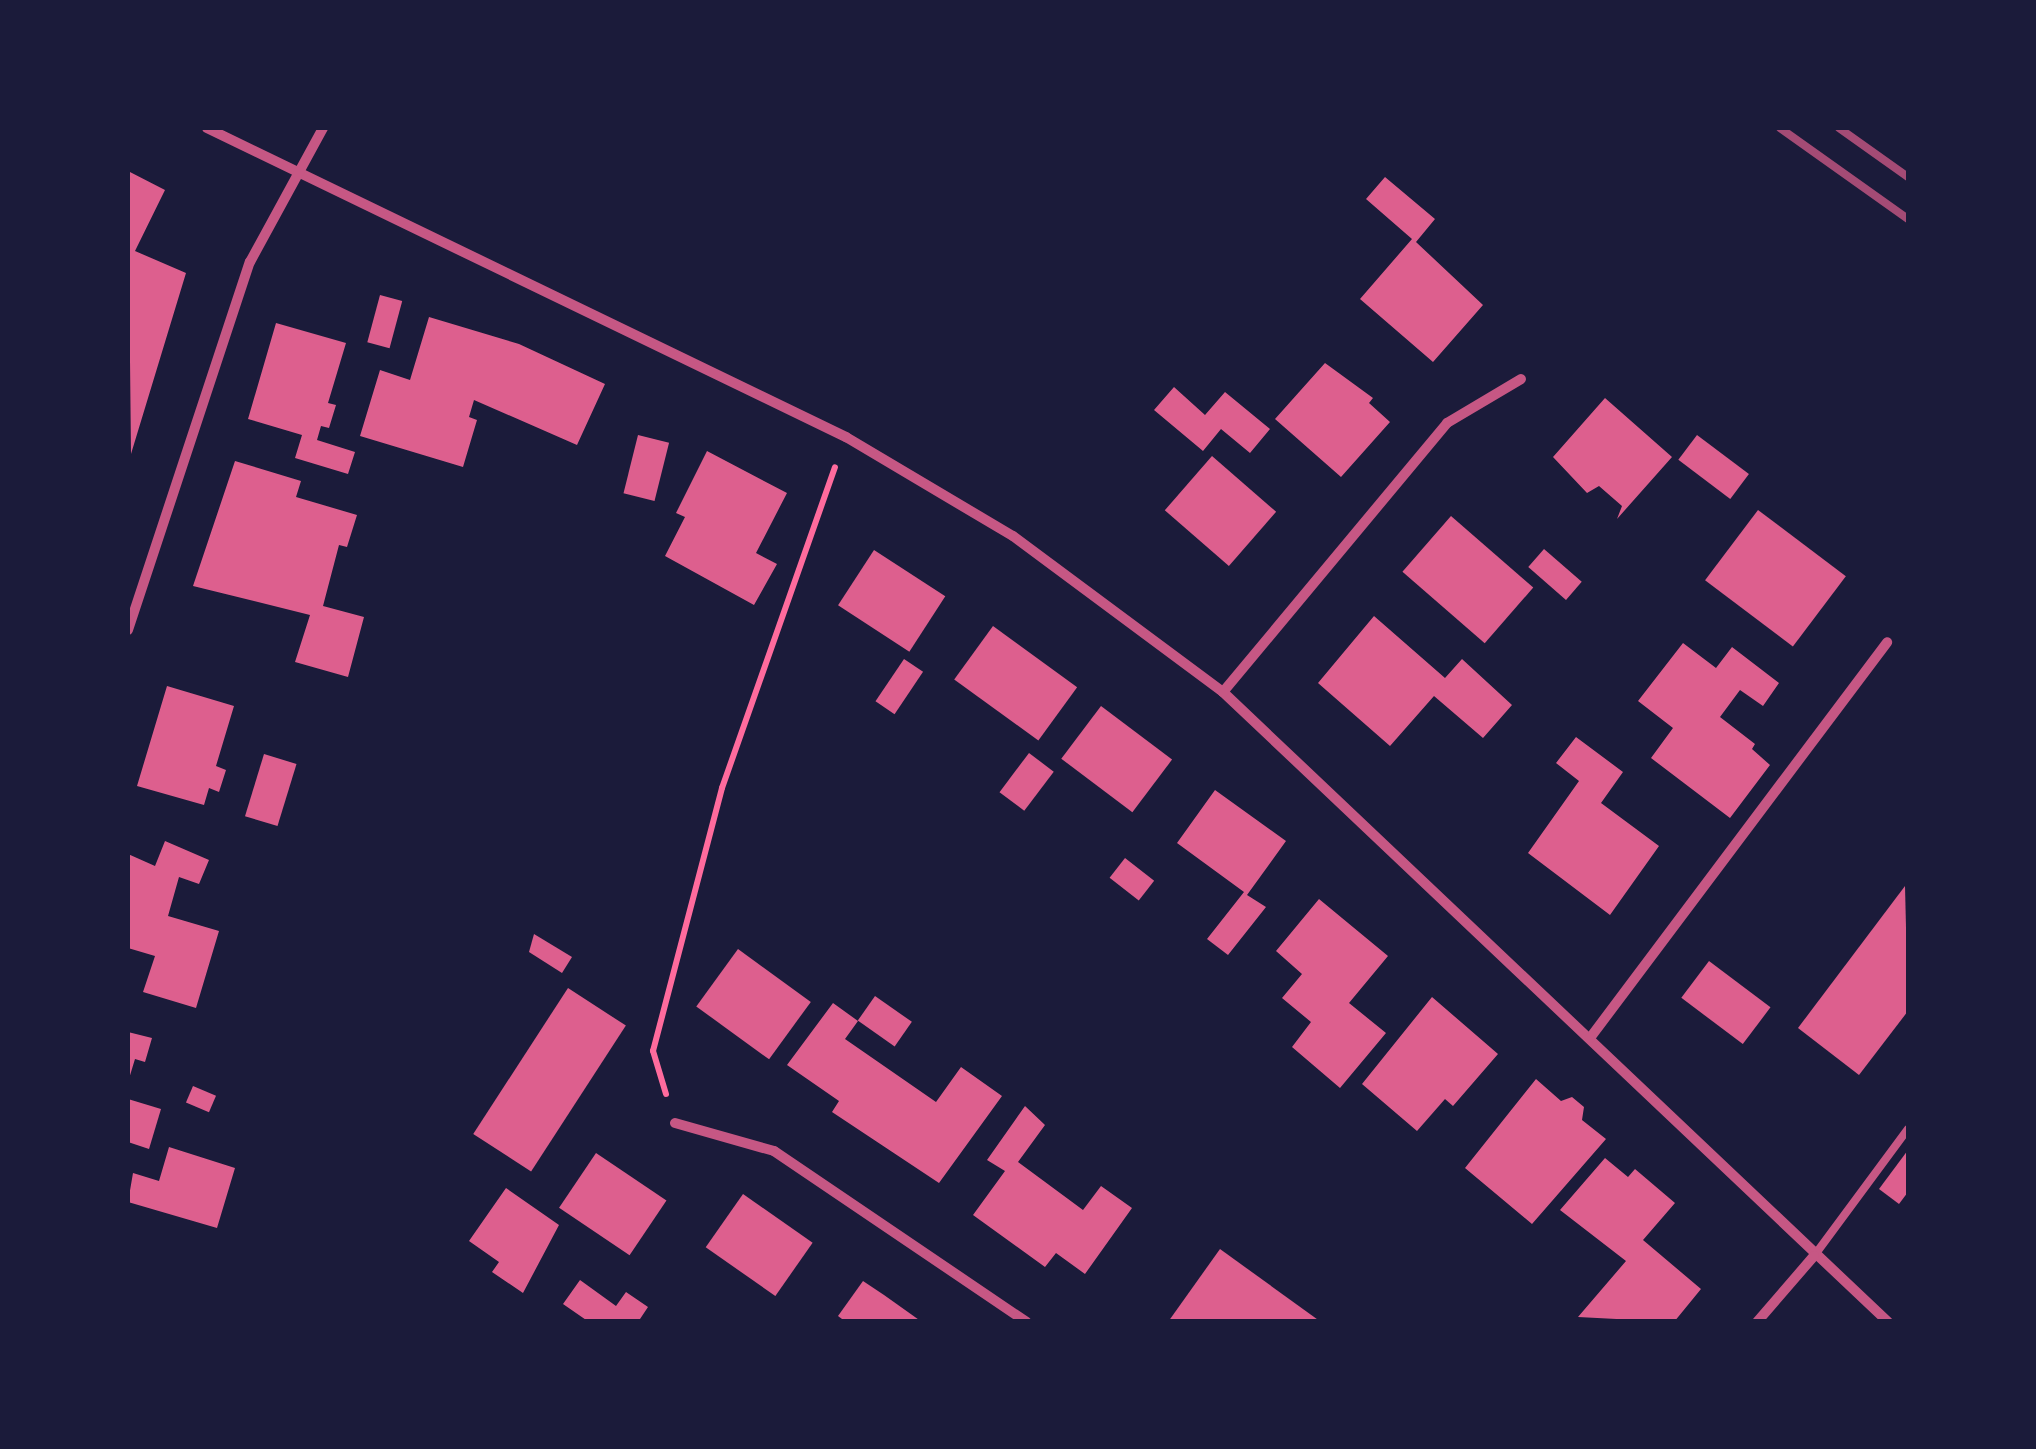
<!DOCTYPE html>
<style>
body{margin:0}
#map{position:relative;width:2036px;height:1449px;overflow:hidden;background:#1b1b3a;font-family:Lato,sans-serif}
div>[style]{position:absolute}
.building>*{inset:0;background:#dd5f8e;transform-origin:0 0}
.path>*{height:6px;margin:-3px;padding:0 3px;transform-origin:3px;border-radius:3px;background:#ff6b9d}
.service>*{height:8px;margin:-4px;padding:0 4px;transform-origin:4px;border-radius:4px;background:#c65784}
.minor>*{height:10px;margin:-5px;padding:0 5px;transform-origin:5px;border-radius:5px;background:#c65784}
.rail>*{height:8px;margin:-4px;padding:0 4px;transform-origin:4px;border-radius:4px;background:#a44b75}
span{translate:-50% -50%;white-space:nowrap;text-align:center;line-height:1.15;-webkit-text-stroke:10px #1b1b3a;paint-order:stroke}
.frame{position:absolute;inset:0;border:130px solid #1b1b3a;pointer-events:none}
</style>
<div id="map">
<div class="building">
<div style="clip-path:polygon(128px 171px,165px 190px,135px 251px,186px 273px,131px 454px)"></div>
<div style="clip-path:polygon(1385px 177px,1435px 219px,1416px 242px,1483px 305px,1433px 362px,1360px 299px,1412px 239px,1366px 199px)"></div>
<div style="left:380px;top:295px;width:23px;height:49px;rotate:15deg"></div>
<div style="clip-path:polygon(429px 317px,519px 344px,605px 384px,577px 445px,474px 400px,469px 417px,477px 420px,463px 467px,360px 436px,380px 370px,410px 380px)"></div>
<div style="clip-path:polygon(276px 323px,346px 343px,328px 403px,336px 405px,329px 428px,321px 426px,317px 440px,355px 452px,348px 474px,295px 458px,302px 435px,248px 419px)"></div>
<div style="clip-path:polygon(1325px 363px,1373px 398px,1369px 403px,1390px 422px,1341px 477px,1275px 419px)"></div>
<div style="clip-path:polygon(1174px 387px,1205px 415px,1225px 392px,1270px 429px,1250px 453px,1221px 429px,1203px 451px,1154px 410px)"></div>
<div style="clip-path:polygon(1605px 398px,1672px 457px,1617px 519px,1622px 506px,1599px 486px,1587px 493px,1553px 457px)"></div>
<div style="left:638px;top:435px;width:32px;height:60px;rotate:14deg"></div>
<div style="left:1697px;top:435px;width:65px;height:31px;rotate:37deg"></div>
<div style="clip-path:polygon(707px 451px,787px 493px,756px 553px,777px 564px,754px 605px,665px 556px,685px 517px,676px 513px)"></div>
<div style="left:1212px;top:456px;width:85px;height:72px;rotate:41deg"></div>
<div style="clip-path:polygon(235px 461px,301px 481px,296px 497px,357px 515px,347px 547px,339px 545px,323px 606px,364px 617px,348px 677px,295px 662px,310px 615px,193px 586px)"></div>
<div style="left:1758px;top:510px;width:110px;height:88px;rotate:37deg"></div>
<div style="left:1451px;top:516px;width:109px;height:74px;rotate:41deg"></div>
<div style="left:1544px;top:549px;width:50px;height:24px;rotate:41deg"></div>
<div style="left:874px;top:550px;width:85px;height:66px;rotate:33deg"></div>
<div style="clip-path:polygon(1374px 616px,1445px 678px,1462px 659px,1512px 705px,1483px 738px,1434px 696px,1390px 746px,1318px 683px)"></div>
<div style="left:993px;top:626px;width:104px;height:66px;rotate:36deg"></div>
<div style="clip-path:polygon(1683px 643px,1716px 668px,1732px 647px,1779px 683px,1763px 706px,1740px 690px,1720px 717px,1755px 744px,1752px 749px,1770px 765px,1730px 818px,1651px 758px,1673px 728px,1638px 701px)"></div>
<div style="left:904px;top:659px;width:23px;height:51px;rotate:34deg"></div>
<div style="clip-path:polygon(167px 686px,234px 706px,216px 766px,226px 770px,219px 792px,209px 788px,204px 805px,137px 786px)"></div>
<div style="left:1101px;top:706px;width:89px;height:66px;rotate:37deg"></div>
<div style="clip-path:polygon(1576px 737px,1623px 772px,1601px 803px,1659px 846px,1610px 915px,1528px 853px,1579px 781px,1556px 763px)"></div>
<div style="left:1029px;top:753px;width:31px;height:49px;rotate:37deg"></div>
<div style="left:264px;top:754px;width:34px;height:65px;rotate:17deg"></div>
<div style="clip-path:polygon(1215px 790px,1286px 841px,1247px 895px,1266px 907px,1228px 955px,1207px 939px,1244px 892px,1177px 843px)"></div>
<div style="clip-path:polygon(165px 841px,209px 860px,199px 884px,179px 877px,168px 916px,219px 931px,196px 1008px,143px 992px,155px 956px,128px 948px,128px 854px,155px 866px)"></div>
<div style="left:1125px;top:858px;width:37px;height:25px;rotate:38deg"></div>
<div style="clip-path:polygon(1905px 886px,1908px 1011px,1859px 1075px,1798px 1028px)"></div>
<div style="clip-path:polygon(1319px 899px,1388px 956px,1349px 1003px,1386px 1033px,1340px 1088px,1292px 1047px,1311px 1022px,1282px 998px,1302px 974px,1276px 951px)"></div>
<div style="clip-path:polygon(534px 934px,572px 957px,562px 973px,529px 952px)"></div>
<div style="left:738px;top:949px;width:90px;height:71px;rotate:36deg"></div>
<div style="left:1709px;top:961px;width:77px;height:46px;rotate:37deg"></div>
<div style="left:568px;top:988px;width:69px;height:174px;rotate:33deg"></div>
<div style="left:875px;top:996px;width:45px;height:30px;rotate:35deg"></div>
<div style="clip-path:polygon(1432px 997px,1498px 1054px,1453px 1106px,1445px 1099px,1417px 1131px,1362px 1084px)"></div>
<div style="clip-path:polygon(833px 1003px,858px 1021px,845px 1039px,936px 1102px,961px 1067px,1002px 1096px,939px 1183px,832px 1112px,839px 1101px,787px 1065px)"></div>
<div style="clip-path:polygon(128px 1032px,152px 1038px,145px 1062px,135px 1059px,128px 1082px)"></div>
<div style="clip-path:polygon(1536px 1079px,1561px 1101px,1572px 1097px,1584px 1107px,1582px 1120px,1606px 1139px,1532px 1224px,1465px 1168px)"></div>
<div style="left:193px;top:1086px;width:25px;height:18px;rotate:23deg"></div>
<div style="clip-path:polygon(128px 1099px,161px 1109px,149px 1149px,128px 1142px)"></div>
<div style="clip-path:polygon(1025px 1106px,1045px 1125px,1018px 1162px,1083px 1210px,1101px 1186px,1132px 1208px,1085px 1274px,1056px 1253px,1045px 1267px,973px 1215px,1005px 1171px,987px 1160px)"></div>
<div style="clip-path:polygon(169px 1147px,235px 1168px,217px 1228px,128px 1202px,133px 1173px,159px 1181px)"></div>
<div style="clip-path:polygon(1908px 1150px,1908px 1192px,1899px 1204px,1879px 1189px)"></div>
<div style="left:596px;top:1153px;width:85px;height:66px;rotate:34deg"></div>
<div style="clip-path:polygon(1605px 1158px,1628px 1177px,1635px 1169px,1675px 1203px,1643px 1240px,1701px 1289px,1674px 1322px,1578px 1317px,1626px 1261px,1560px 1210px)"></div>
<div style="clip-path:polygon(506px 1188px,559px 1225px,523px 1293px,492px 1272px,499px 1262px,469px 1241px)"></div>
<div style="left:743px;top:1194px;width:85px;height:65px;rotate:35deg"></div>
<div style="clip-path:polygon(1220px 1249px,1321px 1322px,1168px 1322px)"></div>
<div style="clip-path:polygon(580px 1280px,616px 1306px,626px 1292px,648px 1307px,638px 1322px,589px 1322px,563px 1304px)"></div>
<div style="clip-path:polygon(863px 1281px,884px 1295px,922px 1322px,846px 1322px,838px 1316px)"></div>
</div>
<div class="path">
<div style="left:666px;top:1094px;width:45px;rotate:-106.8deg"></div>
<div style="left:653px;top:1051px;width:272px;rotate:-75.3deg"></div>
<div style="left:722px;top:788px;width:340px;rotate:-70.6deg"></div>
</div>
<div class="service">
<div style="left:1814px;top:1256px;width:158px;rotate:-53.5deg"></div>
</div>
<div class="minor">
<div style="left:207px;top:128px;width:710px;rotate:25.81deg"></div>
<div style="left:846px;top:437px;width:194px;rotate:30.7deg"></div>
<div style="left:1013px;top:536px;width:262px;rotate:36.6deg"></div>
<div style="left:1223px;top:692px;width:916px;rotate:43.45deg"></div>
<div style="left:128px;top:630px;width:388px;rotate:-71.7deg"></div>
<div style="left:250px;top:262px;width:153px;rotate:-61.4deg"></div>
<div style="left:1223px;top:692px;width:350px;rotate:-50.2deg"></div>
<div style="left:1447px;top:423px;width:86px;rotate:-30.7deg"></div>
<div style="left:1590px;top:1038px;width:495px;rotate:-53.1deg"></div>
<div style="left:675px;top:1123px;width:103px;rotate:15.8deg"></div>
<div style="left:774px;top:1151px;width:305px;rotate:34.1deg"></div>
<div style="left:1757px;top:1322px;width:87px;rotate:-49.2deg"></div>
</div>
<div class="rail">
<div style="left:1780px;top:128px;width:157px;rotate:35.4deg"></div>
<div style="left:1839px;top:128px;width:85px;rotate:35.4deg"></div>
</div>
<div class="frame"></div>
</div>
